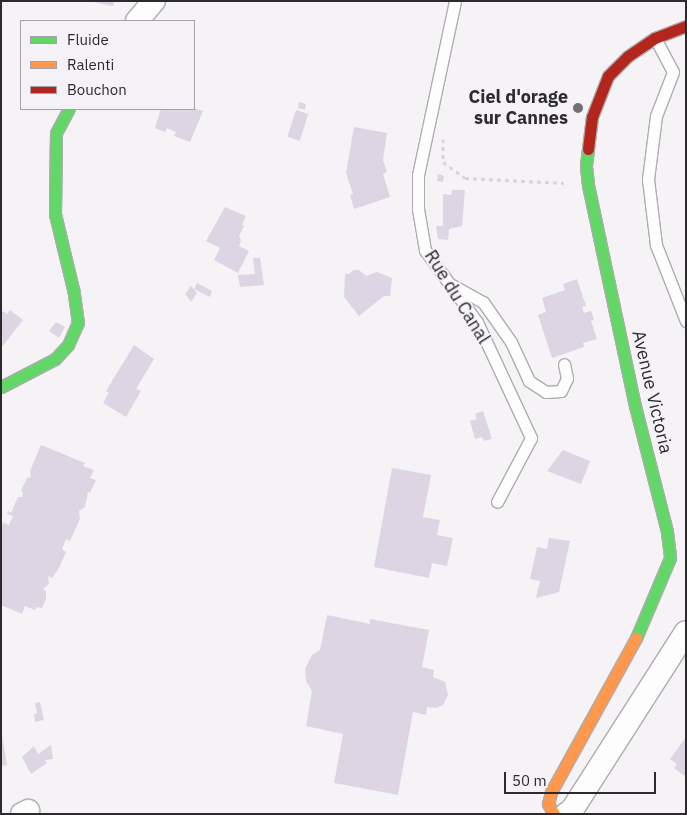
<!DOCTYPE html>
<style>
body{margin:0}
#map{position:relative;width:687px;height:815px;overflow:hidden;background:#f5f3f6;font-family:"IBM Plex Sans",sans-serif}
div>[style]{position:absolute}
.building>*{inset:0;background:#ded5e4;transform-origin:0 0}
.path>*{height:3px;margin-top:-1.5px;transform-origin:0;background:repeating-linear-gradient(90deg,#d6d5d7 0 4px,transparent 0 8px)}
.roads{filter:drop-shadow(1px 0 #aeadae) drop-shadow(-1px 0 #aeadae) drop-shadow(0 1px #aeadae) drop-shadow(0 -1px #aeadae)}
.lane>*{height:11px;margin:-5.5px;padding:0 5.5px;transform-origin:5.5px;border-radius:5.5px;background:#fefdfe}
.street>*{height:22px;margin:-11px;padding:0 11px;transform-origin:11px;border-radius:11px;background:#fefdfe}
.fast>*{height:11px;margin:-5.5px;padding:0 5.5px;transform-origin:5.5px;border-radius:5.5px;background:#63d668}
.slow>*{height:11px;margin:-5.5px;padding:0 5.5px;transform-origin:5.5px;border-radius:5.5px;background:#ff974d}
.jam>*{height:11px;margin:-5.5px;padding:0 5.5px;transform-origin:5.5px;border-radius:5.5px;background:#b3261e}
.dots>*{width:14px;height:14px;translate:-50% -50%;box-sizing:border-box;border:2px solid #f5f2f7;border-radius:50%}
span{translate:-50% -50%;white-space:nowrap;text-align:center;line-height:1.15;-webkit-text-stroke:4px #f5f2f7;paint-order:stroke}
.poi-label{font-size:18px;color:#2b2a2c;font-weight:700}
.right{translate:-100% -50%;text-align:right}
.street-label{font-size:18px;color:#2b2a2c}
.frame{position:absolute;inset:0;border:2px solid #2b2a2c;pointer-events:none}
.legend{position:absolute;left:20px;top:20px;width:175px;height:90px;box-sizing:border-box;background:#f5f2f7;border:1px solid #a4a2a6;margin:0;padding:6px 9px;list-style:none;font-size:15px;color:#2b2a2c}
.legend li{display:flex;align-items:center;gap:10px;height:25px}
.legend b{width:25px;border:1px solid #a4a2a6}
.scale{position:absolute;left:504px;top:772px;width:152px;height:22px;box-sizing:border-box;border:2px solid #2b2a2c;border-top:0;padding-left:6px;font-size:15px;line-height:18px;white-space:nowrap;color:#2b2a2c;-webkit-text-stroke:4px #f5f2f7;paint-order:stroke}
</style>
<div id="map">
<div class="building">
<div style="clip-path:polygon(88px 1px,114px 1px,113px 6px)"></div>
<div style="clip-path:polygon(299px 102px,306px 104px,305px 110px,298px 108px)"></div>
<div style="clip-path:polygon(194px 108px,203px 111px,190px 142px,174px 136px,176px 132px,167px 128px,165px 132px,155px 128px,161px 109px)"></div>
<div style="left:296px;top:110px;width:13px;height:28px;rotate:18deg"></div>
<div style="clip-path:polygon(354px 127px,387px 133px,383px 160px,387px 172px,383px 174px,390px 197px,354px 209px,350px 195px,353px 194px,346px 173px)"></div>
<div style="clip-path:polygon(438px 174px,444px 176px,443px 182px,437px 181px)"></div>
<div style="clip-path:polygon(452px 190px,465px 190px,462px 226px,449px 229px,448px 240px,438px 239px,436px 226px,443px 226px,443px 194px,451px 195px)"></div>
<div style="clip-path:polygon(225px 207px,246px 216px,242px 225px,244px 226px,239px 236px,241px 241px,239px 246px,249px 251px,238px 273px,214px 260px,220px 248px,206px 241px)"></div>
<div style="clip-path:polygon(253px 258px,260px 258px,264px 285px,240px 287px,238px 275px,255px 274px)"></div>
<div style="clip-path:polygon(354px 270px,359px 270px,366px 276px,377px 272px,392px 278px,390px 296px,384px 296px,359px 316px,344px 297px,345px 274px,349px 274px)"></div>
<div style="clip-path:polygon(577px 279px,586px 306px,582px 307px,584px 313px,591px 311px,594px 319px,591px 321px,597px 339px,583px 343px,584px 347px,552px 358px,538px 315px,546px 312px,542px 298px,565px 290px,563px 284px)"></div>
<div style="clip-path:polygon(197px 283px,212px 291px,210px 297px,194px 289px,197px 293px,191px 302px,185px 294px,191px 286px,194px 289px)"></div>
<div style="clip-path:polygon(10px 310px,23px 320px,1px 348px,1px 313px,3px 311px,7px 314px)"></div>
<div style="clip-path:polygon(56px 322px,65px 327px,59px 338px,49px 331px)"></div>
<div style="clip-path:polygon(134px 345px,154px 359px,136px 389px,141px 391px,126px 417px,103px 403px,109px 393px,106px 391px)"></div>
<div style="clip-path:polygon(483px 411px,492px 439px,484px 441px,482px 437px,475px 439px,470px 421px,477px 419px,475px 414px)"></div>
<div style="clip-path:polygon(41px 445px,85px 463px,83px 466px,94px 470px,90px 478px,96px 480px,90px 493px,88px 492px,85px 507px,79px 511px,80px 519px,70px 541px,66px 539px,62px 549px,66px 552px,59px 568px,52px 578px,48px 576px,49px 584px,43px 589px,46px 591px,46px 599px,42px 608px,36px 607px,35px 610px,25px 606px,22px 614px,1px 605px,1px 531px,3px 522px,9px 525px,13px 516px,7px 514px,8px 511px,11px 513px,18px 497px,22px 497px,23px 493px,21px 491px,27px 478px,31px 477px,30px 471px)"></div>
<div style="clip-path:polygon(563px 450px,590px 461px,581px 484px,547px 471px)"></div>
<div style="clip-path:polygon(392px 468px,431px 475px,423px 517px,440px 520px,437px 535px,453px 538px,447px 566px,432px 563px,429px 578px,374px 567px)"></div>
<div style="clip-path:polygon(549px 538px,570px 541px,559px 592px,536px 598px,540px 581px,530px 579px,537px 547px,547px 549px)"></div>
<div style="clip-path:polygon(327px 615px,370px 624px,370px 619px,429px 630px,422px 667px,434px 670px,433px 677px,445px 682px,448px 695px,443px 705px,436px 708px,427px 707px,426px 715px,413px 712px,398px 795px,334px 783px,343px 734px,306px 726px,312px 691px,306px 681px,305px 669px,312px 655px,320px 650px)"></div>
<div style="clip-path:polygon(40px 702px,44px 720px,35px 722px,34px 714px,37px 713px,35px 703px)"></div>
<div style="clip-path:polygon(1px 729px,7px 765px,1px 766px)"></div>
<div style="clip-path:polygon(686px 737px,686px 777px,674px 768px,677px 764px,670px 759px)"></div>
<div style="clip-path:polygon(51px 745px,53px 759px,45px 760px,47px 763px,31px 774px,22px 757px,34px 746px,38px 754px)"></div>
</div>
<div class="path">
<div style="left:443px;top:139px;width:23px;rotate:90deg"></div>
<div style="left:443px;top:162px;width:27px;rotate:36deg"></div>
<div style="left:465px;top:178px;width:99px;rotate:2.9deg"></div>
</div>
<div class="roads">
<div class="lane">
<div style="left:455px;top:1px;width:178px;rotate:102deg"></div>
<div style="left:418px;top:175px;width:34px;rotate:90deg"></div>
<div style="left:418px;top:209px;width:42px;rotate:80.3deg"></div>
<div style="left:425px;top:250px;width:89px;rotate:54.2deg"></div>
<div style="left:477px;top:322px;width:128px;rotate:65deg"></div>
<div style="left:531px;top:438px;width:72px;rotate:118deg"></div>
<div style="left:655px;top:38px;width:38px;rotate:62deg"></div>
<div style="left:673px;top:72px;width:47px;rotate:111.1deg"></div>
<div style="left:656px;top:116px;width:64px;rotate:97.2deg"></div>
<div style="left:648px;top:179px;width:66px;rotate:83.1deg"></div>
<div style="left:656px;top:245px;width:82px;rotate:68.5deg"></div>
<div style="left:452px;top:285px;width:35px;rotate:29deg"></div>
<div style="left:483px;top:302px;width:49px;rotate:55deg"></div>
<div style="left:511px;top:342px;width:43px;rotate:65.2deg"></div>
<div style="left:529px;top:381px;width:20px;rotate:33deg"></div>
<div style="left:546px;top:392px;width:15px;rotate:-4deg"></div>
<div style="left:561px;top:391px;width:14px;rotate:-65deg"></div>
<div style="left:567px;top:378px;width:14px;rotate:-102deg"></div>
</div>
<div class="street">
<div style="left:137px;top:21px;width:26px;rotate:-50deg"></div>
<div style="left:22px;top:814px;width:7px;rotate:-27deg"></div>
<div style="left:566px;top:814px;width:7px;rotate:-34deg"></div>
<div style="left:572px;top:810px;width:211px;rotate:-57.4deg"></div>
</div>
<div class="fast">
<div style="left:588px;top:149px;width:17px;rotate:97deg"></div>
<div style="left:586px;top:166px;width:19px;rotate:84deg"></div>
<div style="left:588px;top:185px;width:226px;rotate:78deg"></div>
<div style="left:635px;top:406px;width:130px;rotate:75.7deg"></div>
<div style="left:667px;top:532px;width:26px;rotate:83deg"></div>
<div style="left:670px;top:558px;width:87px;rotate:113deg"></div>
<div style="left:1px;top:387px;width:61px;rotate:-27.4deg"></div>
<div style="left:55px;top:359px;width:19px;rotate:-47deg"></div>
<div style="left:68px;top:345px;width:24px;rotate:-66deg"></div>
<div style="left:78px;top:323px;width:34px;rotate:-98deg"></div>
<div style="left:73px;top:289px;width:77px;rotate:-103.5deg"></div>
<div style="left:55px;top:214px;width:81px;rotate:-89.3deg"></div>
<div style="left:56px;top:133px;width:27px;rotate:-62deg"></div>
</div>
<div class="slow">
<div style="left:554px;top:814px;width:12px;rotate:-121deg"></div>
<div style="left:548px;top:804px;width:12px;rotate:-76deg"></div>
<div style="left:551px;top:792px;width:176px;rotate:-61.1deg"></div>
</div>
<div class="jam">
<div style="left:588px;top:149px;width:32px;rotate:-83deg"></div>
<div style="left:592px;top:117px;width:44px;rotate:-68.7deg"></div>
<div style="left:608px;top:76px;width:28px;rotate:-45deg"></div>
<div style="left:628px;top:56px;width:32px;rotate:-34deg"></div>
<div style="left:655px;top:38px;width:33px;rotate:-21deg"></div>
</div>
</div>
<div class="dots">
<div style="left:578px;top:108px;background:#727073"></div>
</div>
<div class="poi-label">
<span class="right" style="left:568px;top:108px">Ciel d'orage<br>sur Cannes</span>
</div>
<div class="street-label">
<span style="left:457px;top:297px;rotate:58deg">Rue du Canal</span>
<span style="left:652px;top:392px;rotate:77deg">Avenue Victoria</span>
</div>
<div class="frame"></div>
<ul class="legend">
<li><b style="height:6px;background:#63d668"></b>Fluide</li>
<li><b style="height:6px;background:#ff974d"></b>Ralenti</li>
<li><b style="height:6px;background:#b3261e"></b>Bouchon</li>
</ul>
<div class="scale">50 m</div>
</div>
